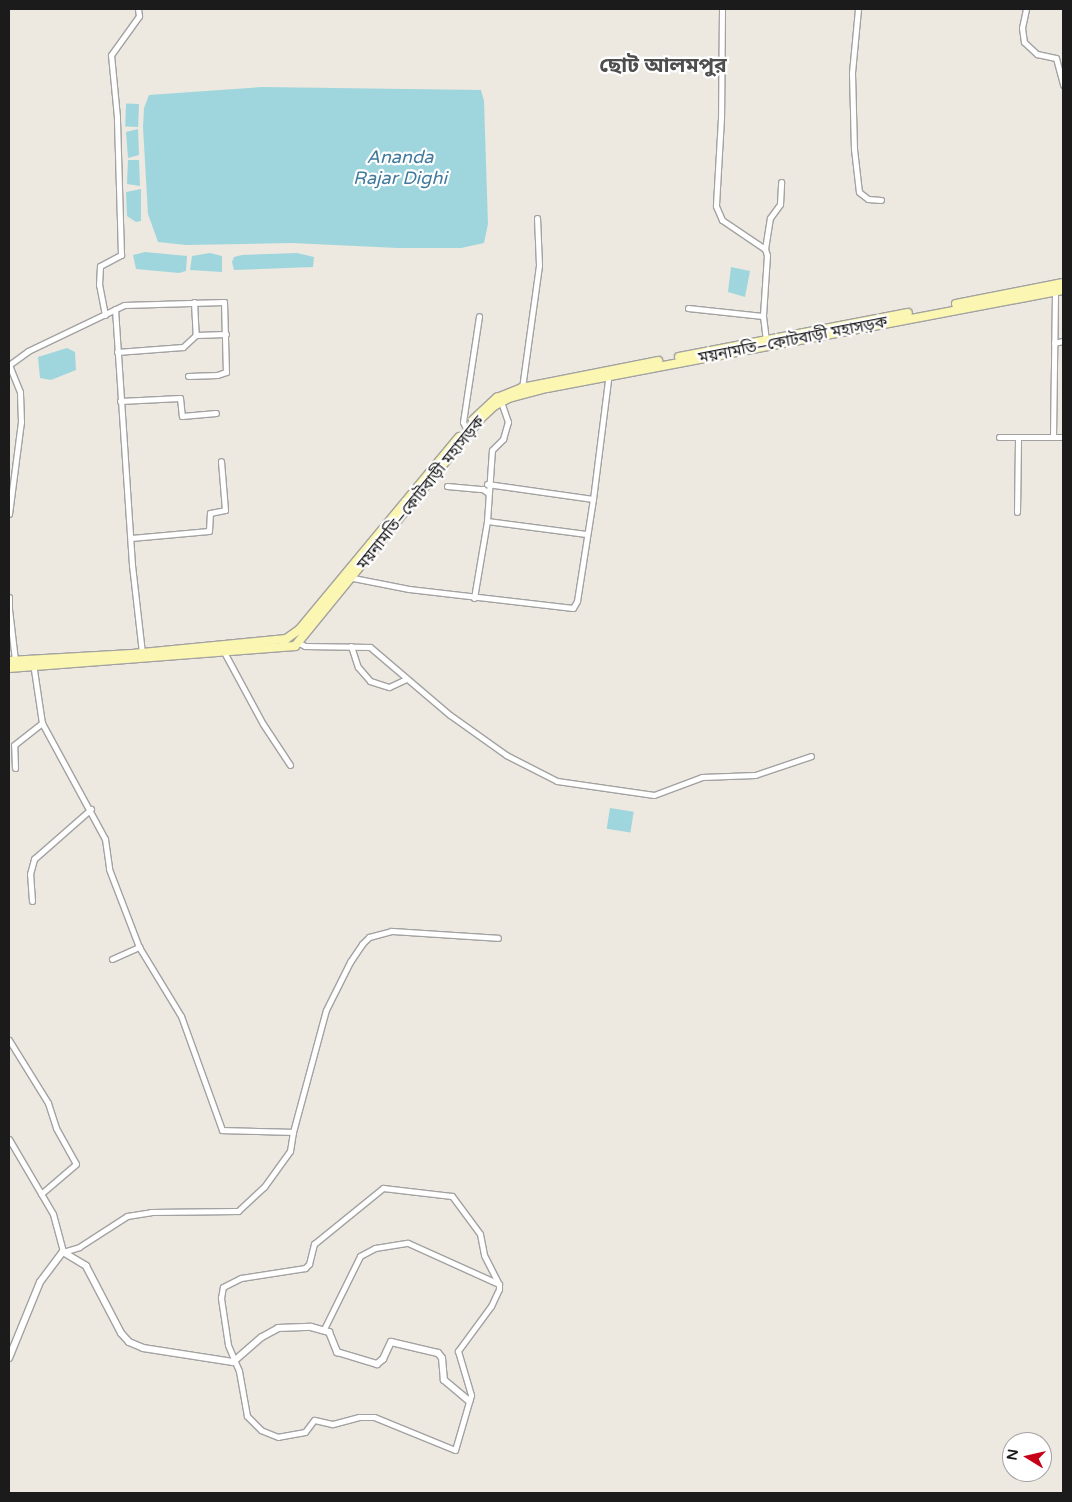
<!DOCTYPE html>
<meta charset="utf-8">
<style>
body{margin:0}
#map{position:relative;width:1072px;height:1502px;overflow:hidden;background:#ede8e0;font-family:"Varela Round","Noto Sans Bengali",sans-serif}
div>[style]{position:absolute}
.water>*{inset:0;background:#9fd6dd;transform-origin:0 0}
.roads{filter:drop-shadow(1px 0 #a2a2a2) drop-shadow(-1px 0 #a2a2a2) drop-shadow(0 1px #a2a2a2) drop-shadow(0 -1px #a2a2a2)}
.minor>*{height:5px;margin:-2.5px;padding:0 2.5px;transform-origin:2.5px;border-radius:2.5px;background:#fff}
.tertiary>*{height:6px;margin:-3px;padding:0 3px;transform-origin:3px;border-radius:3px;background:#fff}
.secondary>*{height:8px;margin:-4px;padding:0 4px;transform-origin:4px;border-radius:4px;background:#fbf6b1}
span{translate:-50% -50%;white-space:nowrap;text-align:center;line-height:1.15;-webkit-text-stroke:4.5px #fff;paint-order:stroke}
.street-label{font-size:16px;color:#1b1b1b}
.water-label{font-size:18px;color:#417a9d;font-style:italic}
.district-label{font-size:21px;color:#4e4e4e;font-weight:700}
.frame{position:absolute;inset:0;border:10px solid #1b1b1b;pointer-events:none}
.north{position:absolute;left:1002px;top:1432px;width:50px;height:50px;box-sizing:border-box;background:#fff;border:1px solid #a4a4a4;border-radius:50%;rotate:279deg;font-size:14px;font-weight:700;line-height:20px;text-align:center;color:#1b1b1b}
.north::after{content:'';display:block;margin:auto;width:18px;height:22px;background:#c70017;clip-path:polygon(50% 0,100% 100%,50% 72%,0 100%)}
</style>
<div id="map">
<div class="water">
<div style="clip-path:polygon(262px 87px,481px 90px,484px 101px,488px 224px,484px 243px,461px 248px,398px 248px,292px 243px,186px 245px,158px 242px,148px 214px,143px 127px,144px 108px,149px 95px)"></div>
<div style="left:139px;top:104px;width:23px;height:13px;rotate:92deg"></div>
<div style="clip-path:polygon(138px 129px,139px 155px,128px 158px,126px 132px)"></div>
<div style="clip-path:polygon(128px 160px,139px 160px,140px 186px,127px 184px)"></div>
<div style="clip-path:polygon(141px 189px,141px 221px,136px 222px,127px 216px,126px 192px)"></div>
<div style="clip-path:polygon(145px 252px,187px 256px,186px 271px,179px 273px,136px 269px,133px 255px)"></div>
<div style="clip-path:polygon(210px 253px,222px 256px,222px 272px,190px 270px,192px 256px)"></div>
<div style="clip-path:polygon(297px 253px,314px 257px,313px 267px,234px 270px,232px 262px,234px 257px,242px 255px)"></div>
<div style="clip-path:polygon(731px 267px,750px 271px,745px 297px,728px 292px)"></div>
<div style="clip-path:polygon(67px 348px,75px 352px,76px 370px,51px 380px,40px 378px,38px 357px)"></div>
<div style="left:610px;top:808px;width:24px;height:21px;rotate:9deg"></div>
</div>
<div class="roads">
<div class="minor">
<div style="left:722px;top:9px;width:109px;rotate:90.5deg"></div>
<div style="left:721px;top:118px;width:88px;rotate:93.3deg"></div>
<div style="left:716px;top:206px;width:15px;rotate:67deg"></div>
<div style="left:722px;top:220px;width:52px;rotate:34deg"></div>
<div style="left:765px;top:249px;width:6px;rotate:72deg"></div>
<div style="left:767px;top:255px;width:61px;rotate:93.8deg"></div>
<div style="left:763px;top:316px;width:23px;rotate:83deg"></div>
<div style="left:858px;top:9px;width:64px;rotate:95.4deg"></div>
<div style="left:852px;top:73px;width:76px;rotate:88.5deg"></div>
<div style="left:854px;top:149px;width:43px;rotate:83.4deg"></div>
<div style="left:859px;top:192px;width:11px;rotate:38deg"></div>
<div style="left:868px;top:199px;width:13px;rotate:4deg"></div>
<div style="left:1026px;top:9px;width:19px;rotate:102deg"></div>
<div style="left:1022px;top:28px;width:14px;rotate:82deg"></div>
<div style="left:1024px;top:42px;width:18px;rotate:43deg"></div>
<div style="left:1037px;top:54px;width:19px;rotate:12deg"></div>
<div style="left:1056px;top:58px;width:28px;rotate:75deg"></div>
<div style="left:765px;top:249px;width:31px;rotate:-81deg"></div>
<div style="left:770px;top:218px;width:17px;rotate:-54deg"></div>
<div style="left:780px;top:204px;width:22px;rotate:-87deg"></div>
<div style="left:194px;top:302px;width:33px;rotate:87deg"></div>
<div style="left:196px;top:335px;width:30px;rotate:-2deg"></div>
<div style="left:688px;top:308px;width:75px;rotate:6.1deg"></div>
<div style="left:115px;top:309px;width:257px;rotate:86.2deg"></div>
<div style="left:132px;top:565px;width:89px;rotate:83.5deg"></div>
<div style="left:105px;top:315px;width:31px;rotate:-101deg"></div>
<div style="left:99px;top:285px;width:19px;rotate:-87deg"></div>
<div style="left:100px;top:266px;width:24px;rotate:-28deg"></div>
<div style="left:121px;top:255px;width:138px;rotate:-91.7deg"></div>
<div style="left:117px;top:117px;width:62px;rotate:-95.5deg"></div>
<div style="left:111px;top:55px;width:48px;rotate:-54.3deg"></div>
<div style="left:139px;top:16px;width:7px;rotate:-98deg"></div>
<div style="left:1054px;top:343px;width:9px;rotate:-13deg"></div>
<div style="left:117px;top:352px;width:66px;rotate:-4.3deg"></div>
<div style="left:183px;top:347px;width:18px;rotate:-43deg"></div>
<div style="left:9px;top:365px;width:24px;rotate:-36deg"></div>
<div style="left:28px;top:351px;width:106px;rotate:-25.6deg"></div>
<div style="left:124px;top:305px;width:100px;rotate:-1.7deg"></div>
<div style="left:224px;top:302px;width:70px;rotate:88.4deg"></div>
<div style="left:226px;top:372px;width:9px;rotate:162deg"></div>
<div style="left:217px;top:375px;width:29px;rotate:178deg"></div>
<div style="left:522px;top:388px;width:124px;rotate:-82.1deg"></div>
<div style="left:539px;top:265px;width:47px;rotate:-92.4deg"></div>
<div style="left:120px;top:401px;width:60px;rotate:-2.9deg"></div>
<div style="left:180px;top:398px;width:18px;rotate:84deg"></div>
<div style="left:182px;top:416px;width:34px;rotate:-5deg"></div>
<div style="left:468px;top:433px;width:12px;rotate:-114deg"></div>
<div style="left:463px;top:422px;width:107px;rotate:-81.4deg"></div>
<div style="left:999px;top:437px;width:64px"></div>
<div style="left:1053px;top:437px;width:146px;rotate:-89.2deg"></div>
<div style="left:487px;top:484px;width:107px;rotate:8.1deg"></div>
<div style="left:447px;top:486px;width:36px;rotate:5deg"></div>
<div style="left:483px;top:489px;width:6px;rotate:39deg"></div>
<div style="left:1017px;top:512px;width:75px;rotate:-89.2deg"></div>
<div style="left:9px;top:514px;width:93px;rotate:-82.6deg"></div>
<div style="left:21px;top:422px;width:30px;rotate:-92deg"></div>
<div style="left:20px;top:392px;width:29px;rotate:-112deg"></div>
<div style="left:487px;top:521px;width:100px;rotate:7.5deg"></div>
<div style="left:131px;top:538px;width:78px;rotate:-5.1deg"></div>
<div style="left:209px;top:531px;width:18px;rotate:-87deg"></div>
<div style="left:210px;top:513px;width:15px;rotate:-11deg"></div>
<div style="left:225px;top:510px;width:49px;rotate:-94.7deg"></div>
<div style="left:348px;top:577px;width:62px;rotate:11.1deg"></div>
<div style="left:409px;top:589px;width:165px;rotate:6.6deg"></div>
<div style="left:573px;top:608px;width:8px;rotate:-60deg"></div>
<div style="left:577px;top:601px;width:103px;rotate:-81.1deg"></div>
<div style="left:593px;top:499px;width:127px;rotate:-82.8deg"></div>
<div style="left:9px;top:597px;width:12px;rotate:90deg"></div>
<div style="left:474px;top:598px;width:78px;rotate:-80.4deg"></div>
<div style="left:487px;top:521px;width:71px;rotate:-86deg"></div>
<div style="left:492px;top:450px;width:16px;rotate:-45deg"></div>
<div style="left:503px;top:439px;width:18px;rotate:-74deg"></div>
<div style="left:508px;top:422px;width:21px;rotate:-109deg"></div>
<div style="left:9px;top:609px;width:51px;rotate:83.3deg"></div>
<div style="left:297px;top:642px;width:9px;rotate:27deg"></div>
<div style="left:305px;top:646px;width:65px;rotate:0.9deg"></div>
<div style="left:370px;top:647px;width:105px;rotate:40.4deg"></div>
<div style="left:450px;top:715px;width:69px;rotate:35.5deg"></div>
<div style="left:506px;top:755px;width:57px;rotate:27deg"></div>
<div style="left:557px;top:781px;width:98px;rotate:8.2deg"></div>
<div style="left:654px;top:795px;width:51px;rotate:-20.6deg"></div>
<div style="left:702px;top:777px;width:53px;rotate:-2.2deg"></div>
<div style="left:755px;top:775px;width:59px;rotate:-18.7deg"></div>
<div style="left:351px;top:646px;width:22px;rotate:72deg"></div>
<div style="left:358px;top:667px;width:18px;rotate:49deg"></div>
<div style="left:370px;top:681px;width:20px;rotate:18deg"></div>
<div style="left:389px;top:687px;width:19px;rotate:-25deg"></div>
<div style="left:224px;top:652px;width:82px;rotate:61.6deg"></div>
<div style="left:263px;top:724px;width:49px;rotate:56.6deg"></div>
<div style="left:33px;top:663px;width:61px;rotate:81.5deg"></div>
<div style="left:42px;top:723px;width:132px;rotate:61.5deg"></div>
<div style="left:105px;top:839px;width:30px;rotate:82deg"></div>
<div style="left:109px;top:869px;width:84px;rotate:69deg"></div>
<div style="left:139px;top:947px;width:81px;rotate:58.7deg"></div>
<div style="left:181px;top:1016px;width:121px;rotate:70.2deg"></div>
<div style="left:222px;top:1130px;width:71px;rotate:1.6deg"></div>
<div style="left:15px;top:768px;width:23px;rotate:-92deg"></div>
<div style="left:14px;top:745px;width:36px;rotate:-38deg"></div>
<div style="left:32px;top:901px;width:27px;rotate:-94deg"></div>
<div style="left:30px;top:874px;width:16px;rotate:-75deg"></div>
<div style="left:34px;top:859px;width:76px;rotate:-41.3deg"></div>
<div style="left:112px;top:959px;width:30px;rotate:-24deg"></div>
<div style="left:9px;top:1040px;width:74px;rotate:58.2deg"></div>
<div style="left:48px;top:1103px;width:26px;rotate:72deg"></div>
<div style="left:56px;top:1128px;width:41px;rotate:60.9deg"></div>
<div style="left:76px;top:1164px;width:46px;rotate:139.4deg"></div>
<div style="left:9px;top:1139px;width:87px;rotate:59.6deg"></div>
<div style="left:53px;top:1214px;width:39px;rotate:75deg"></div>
<div style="left:63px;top:1252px;width:17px;rotate:-17deg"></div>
<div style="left:79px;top:1247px;width:57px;rotate:-32.9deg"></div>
<div style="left:127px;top:1216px;width:24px;rotate:-9deg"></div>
<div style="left:151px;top:1212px;width:87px;rotate:-0.7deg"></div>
<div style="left:238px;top:1211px;width:35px;rotate:-43deg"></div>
<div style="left:264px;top:1187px;width:44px;rotate:-54.2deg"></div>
<div style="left:290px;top:1151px;width:19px;rotate:-81deg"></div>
<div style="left:293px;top:1132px;width:126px;rotate:-74.9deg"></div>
<div style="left:326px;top:1010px;width:54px;rotate:-63.4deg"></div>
<div style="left:350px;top:962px;width:22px;rotate:-56deg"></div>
<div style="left:362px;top:944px;width:10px;rotate:-45deg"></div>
<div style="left:369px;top:937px;width:23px;rotate:-15deg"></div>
<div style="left:391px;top:931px;width:107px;rotate:3.7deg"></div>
<div style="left:383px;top:1188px;width:69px;rotate:6.6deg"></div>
<div style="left:452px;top:1196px;width:47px;rotate:53.6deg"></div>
<div style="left:480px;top:1234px;width:21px;rotate:79deg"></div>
<div style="left:484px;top:1255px;width:33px;rotate:63deg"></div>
<div style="left:499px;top:1284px;width:5px;rotate:90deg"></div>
<div style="left:499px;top:1289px;width:19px;rotate:115deg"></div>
<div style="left:491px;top:1306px;width:56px;rotate:126.3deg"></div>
<div style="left:458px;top:1351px;width:46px;rotate:73.5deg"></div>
<div style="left:471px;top:1395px;width:57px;rotate:106.2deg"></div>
<div style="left:455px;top:1450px;width:87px;rotate:-157.8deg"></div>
<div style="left:374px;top:1417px;width:15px;rotate:180deg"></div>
<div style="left:359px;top:1417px;width:28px;rotate:165deg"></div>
<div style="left:332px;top:1424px;width:18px;rotate:-167deg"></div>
<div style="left:314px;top:1420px;width:15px;rotate:127deg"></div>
<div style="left:305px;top:1432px;width:27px;rotate:170deg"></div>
<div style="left:278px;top:1437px;width:18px;rotate:-158deg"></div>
<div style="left:261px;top:1430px;width:20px;rotate:-135deg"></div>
<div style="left:247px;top:1416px;width:46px;rotate:-100.1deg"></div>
<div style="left:239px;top:1371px;width:28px;rotate:-113deg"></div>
<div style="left:228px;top:1345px;width:48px;rotate:-98.5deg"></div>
<div style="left:221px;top:1298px;width:11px;rotate:-80deg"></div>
<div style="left:223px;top:1287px;width:20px;rotate:-27deg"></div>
<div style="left:241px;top:1278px;width:65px;rotate:-8.9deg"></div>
<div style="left:305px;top:1268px;width:6px;rotate:-45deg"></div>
<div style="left:309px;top:1264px;width:21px;rotate:-76deg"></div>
<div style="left:314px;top:1244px;width:89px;rotate:-39.1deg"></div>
<div style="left:324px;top:1329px;width:81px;rotate:-63.7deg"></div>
<div style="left:360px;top:1256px;width:17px;rotate:-28deg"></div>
<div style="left:375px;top:1248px;width:33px;rotate:-9deg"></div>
<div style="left:408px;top:1243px;width:100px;rotate:24.3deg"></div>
</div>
<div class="tertiary">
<div style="left:9px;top:1358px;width:82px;rotate:-67.8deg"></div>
<div style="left:40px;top:1282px;width:38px;rotate:-53deg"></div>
<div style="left:63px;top:1252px;width:27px;rotate:31deg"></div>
<div style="left:86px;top:1266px;width:76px;rotate:62.4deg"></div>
<div style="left:121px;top:1333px;width:12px;rotate:48deg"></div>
<div style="left:129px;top:1342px;width:15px;rotate:23deg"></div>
<div style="left:143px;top:1348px;width:91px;rotate:8.8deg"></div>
<div style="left:233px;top:1362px;width:38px;rotate:-41deg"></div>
<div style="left:262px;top:1337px;width:18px;rotate:-29deg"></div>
<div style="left:278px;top:1328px;width:33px;rotate:-2deg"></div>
<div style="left:311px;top:1327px;width:19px;rotate:16deg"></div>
<div style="left:329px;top:1332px;width:22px;rotate:68deg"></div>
<div style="left:337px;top:1352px;width:42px;rotate:16.7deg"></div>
<div style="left:377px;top:1364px;width:8px;rotate:-40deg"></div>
<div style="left:383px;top:1359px;width:19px;rotate:-65deg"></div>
<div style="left:391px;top:1342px;width:48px;rotate:13.2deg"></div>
<div style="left:438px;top:1353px;width:6px;rotate:51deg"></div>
<div style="left:442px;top:1358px;width:22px;rotate:85deg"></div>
<div style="left:444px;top:1380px;width:33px;rotate:40deg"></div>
</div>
<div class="secondary">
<div style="left:956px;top:304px;width:109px;rotate:-11.1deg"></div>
<div style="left:679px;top:357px;width:233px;rotate:-10.9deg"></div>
<div style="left:473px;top:420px;width:33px;rotate:-43deg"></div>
<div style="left:497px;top:398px;width:27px;rotate:-22deg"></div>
<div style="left:522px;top:388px;width:139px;rotate:-11.2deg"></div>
<div style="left:9px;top:661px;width:123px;rotate:-3.3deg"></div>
<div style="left:132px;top:654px;width:155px;rotate:-5.6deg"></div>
<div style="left:286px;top:639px;width:16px;rotate:-35deg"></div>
<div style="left:299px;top:630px;width:251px;rotate:-50.3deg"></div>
<div style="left:9px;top:668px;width:287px;rotate:-4.4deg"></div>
<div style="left:295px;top:646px;width:293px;rotate:-50.8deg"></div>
<div style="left:480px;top:419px;width:19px;rotate:-43deg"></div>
<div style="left:494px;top:406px;width:17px;rotate:-28deg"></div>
<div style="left:509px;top:398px;width:39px;rotate:-15deg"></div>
<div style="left:547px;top:388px;width:525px;rotate:-10.75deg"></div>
</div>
</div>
<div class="street-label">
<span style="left:793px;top:340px;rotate:-11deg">ময়নামতি–কোটবাড়ী মহাসড়ক</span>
<span style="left:421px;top:493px;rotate:-51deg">ময়নামতি–কোটবাড়ী মহাসড়ক</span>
</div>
<div class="water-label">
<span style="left:400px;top:168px">Ananda<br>Rajar Dighi</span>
</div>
<div class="district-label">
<span style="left:663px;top:66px">ছোট আলমপুর</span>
</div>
<div class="frame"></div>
<div class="north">N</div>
</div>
